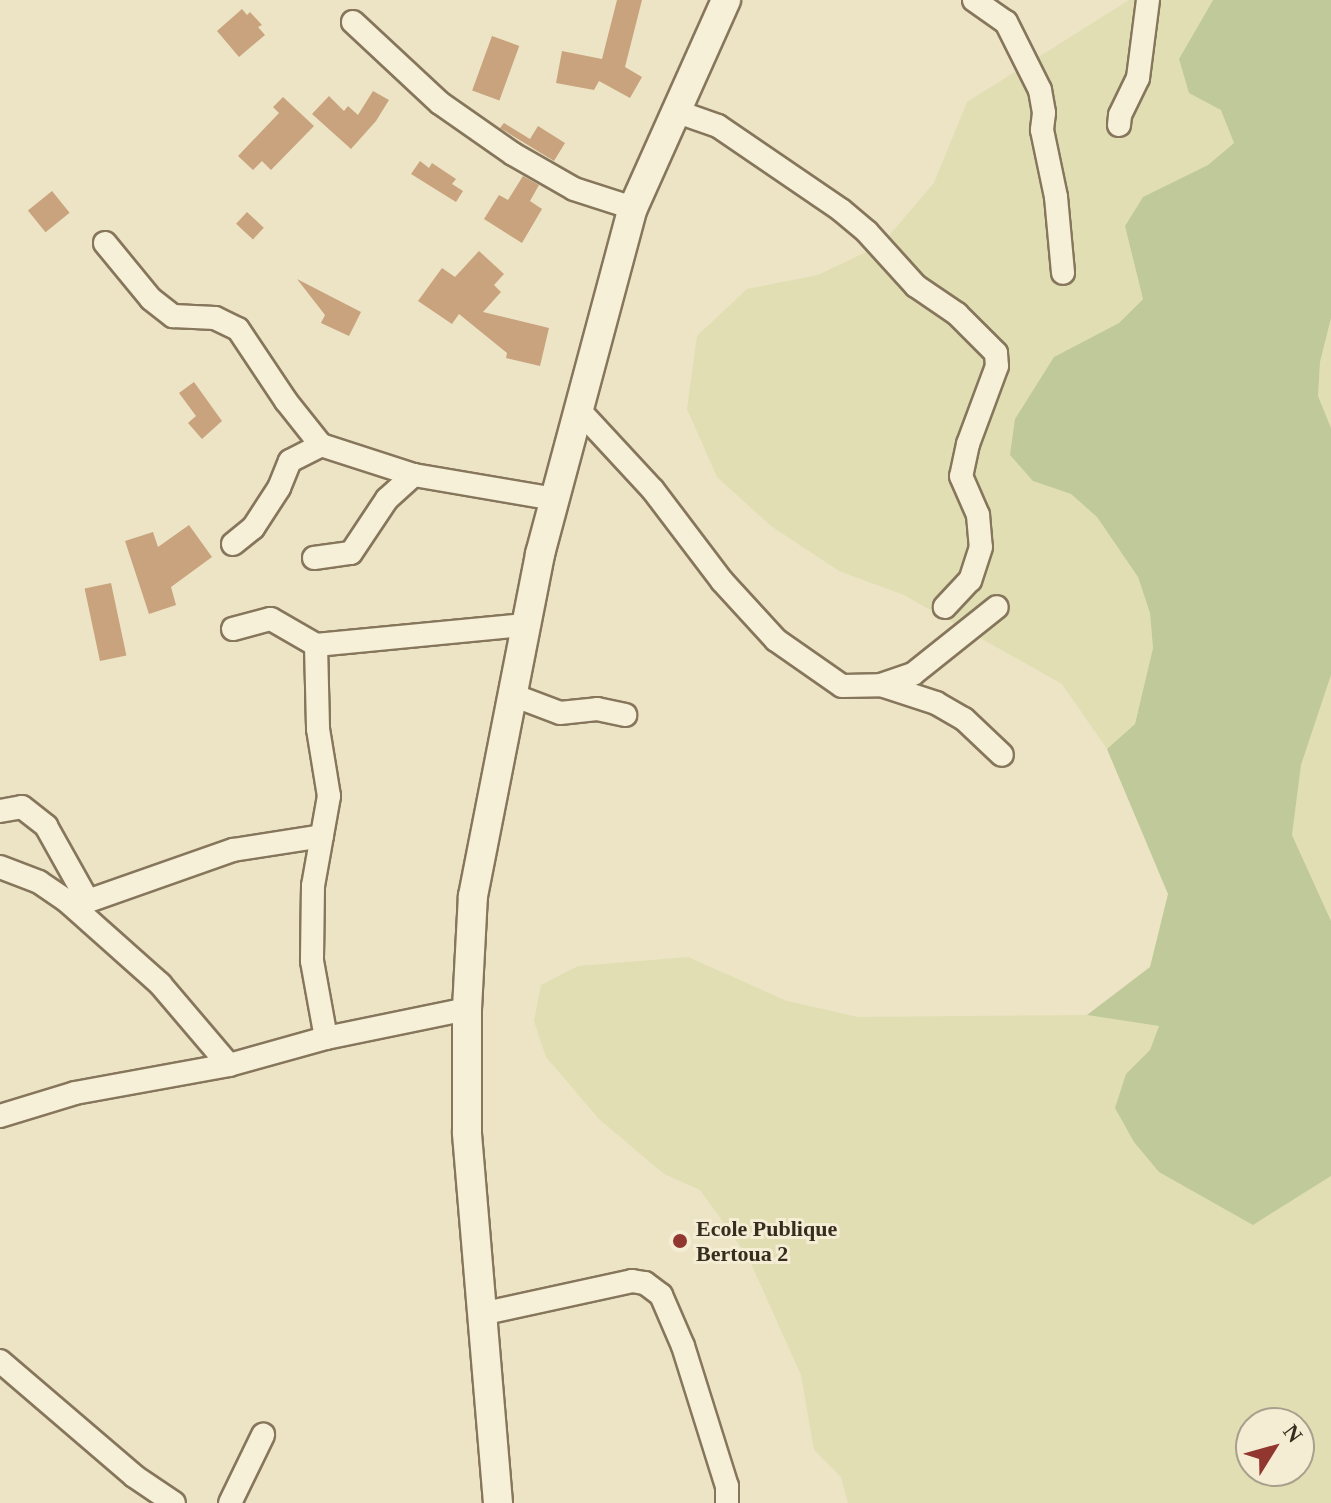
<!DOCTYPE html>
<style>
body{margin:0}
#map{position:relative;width:1331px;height:1503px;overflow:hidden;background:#ece4c5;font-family:"Times New Roman",serif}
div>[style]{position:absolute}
.farmland>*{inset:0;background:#e1deb3}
.green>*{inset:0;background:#bfc999}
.building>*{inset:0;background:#c8a37d;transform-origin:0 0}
.roads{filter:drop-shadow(2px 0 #86765c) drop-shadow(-2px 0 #86765c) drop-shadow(0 2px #86765c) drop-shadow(0 -2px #86765c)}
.minor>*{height:22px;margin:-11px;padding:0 11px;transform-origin:11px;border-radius:11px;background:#f7f0d8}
.tertiary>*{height:28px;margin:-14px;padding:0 14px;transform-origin:14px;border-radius:14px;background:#f7f0d8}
.dots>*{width:22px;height:22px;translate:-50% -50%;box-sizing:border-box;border:4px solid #f4edd4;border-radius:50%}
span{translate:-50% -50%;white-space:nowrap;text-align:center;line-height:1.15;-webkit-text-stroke:6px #f4edd4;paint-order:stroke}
.poi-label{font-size:22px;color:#372d1f;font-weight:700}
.left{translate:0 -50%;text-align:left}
.north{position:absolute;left:1235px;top:1407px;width:80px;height:80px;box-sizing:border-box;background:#f4edd4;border:2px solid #a8a08c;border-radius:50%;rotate:53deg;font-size:22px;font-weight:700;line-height:32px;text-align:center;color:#372d1f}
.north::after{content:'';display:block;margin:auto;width:28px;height:36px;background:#91372f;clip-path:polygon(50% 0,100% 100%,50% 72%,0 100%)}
</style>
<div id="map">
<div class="farmland">
<div style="clip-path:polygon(1129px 0,1213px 0,1179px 59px,1189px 92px,1222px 109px,1234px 143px,1208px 165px,1143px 197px,1125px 226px,1143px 298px,1119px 323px,1054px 357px,1033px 481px,1071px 494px,1097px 517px,1138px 577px,1150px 613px,1153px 648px,1135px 724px,1107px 749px,1062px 684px,904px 595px,839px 571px,771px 526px,717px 477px,687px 409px,697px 336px,747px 289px,818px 275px,881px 245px,934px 183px,967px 102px)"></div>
<div style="clip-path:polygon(1331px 318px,1331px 428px,1318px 396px,1320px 362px)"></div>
<div style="clip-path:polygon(1331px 675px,1331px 921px,1292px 835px,1301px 765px)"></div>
<div style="clip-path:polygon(evenodd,688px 957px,787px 1001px,858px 1017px,1087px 1015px,1159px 1026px,1150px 1050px,1126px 1074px,1253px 1225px,1331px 1176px,1331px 1503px,848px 1503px,841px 1477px,814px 1450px,801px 1375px,748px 1257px,700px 1190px,664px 1174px,599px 1119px,546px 1057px,534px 1021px,541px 985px,578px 966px,688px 957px,1251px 1423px,1299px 1423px,1299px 1471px,1251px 1471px,1251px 1423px)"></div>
</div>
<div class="green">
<div style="clip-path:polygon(1213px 0,1331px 0,1331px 318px,1320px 362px,1318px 396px,1331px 428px,1331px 675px,1301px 765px,1292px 835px,1331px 921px,1331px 1176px,1253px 1225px,1159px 1172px,1134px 1142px,1115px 1108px,1126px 1074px,1150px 1050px,1159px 1026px,1087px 1015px,1150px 967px,1168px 894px,1107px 749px,1135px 724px,1153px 648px,1150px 613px,1138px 577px,1097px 517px,1071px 494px,1033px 481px,1010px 455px,1015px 419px,1054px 357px,1119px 323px,1143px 299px,1125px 226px,1143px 197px,1208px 165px,1234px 143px,1221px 110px,1189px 93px,1179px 59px)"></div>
</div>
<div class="building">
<div style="clip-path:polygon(617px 0,642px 0,625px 67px,642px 77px,630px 98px,599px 81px,594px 90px,556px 83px,562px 51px,602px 59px)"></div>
<div style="clip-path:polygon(242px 9px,247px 15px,250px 12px,262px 25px,258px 27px,265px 35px,239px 57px,217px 31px)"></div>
<div style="left:492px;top:36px;width:29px;height:58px;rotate:20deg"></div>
<div style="clip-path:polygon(373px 91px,389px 100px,376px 121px,351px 149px,312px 114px,329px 96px,344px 111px,348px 106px,358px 115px)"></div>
<div style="clip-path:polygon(283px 97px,314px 126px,271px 170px,262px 161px,253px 170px,238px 156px,279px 113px,273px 107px)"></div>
<div style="clip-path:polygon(504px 123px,530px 139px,538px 126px,565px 143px,554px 161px,500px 128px)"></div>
<div style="clip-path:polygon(420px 161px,429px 168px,432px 163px,456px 179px,452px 184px,463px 191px,456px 202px,411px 174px)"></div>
<div style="clip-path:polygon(523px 176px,539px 185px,530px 201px,542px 209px,522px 243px,484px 219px,499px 195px,508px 200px)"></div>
<div style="left:52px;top:191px;width:28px;height:31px;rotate:51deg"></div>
<div style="left:247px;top:212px;width:23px;height:16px;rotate:43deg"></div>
<div style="clip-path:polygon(479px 251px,504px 274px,494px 285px,501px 292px,483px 312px,549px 328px,540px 366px,506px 358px,507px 353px,459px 314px,452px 324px,418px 301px,442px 268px,455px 277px)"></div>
<div style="clip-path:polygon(297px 279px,361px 312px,349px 336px,321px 323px,325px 315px)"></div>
<div style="clip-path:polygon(194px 382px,222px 421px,202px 439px,188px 423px,196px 416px,179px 393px)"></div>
<div style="clip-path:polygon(189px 525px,212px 557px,171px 587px,176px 605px,149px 614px,125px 541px,153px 532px,158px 547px)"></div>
<div style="left:111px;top:583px;width:74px;height:27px;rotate:78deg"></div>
</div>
<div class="roads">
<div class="minor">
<div style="left:974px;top:0;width:39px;rotate:35deg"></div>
<div style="left:1006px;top:22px;width:76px;rotate:63.4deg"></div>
<div style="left:1040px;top:90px;width:23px;rotate:80deg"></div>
<div style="left:1044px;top:113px;width:17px;rotate:97deg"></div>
<div style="left:1042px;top:130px;width:68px;rotate:78.2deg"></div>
<div style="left:1056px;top:197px;width:76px;rotate:84.7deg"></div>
<div style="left:353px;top:22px;width:119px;rotate:43deg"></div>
<div style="left:440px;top:103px;width:89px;rotate:34.9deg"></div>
<div style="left:513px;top:154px;width:70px;rotate:29.8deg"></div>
<div style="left:574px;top:189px;width:62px;rotate:17.9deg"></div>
<div style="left:678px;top:112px;width:42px;rotate:19.3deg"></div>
<div style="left:718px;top:126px;width:149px;rotate:34.3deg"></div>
<div style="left:841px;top:210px;width:34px;rotate:40deg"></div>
<div style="left:867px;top:232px;width:73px;rotate:47.8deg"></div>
<div style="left:916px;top:286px;width:50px;rotate:34.3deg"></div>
<div style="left:957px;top:314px;width:55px;rotate:45deg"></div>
<div style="left:996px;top:353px;width:13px;rotate:86deg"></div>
<div style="left:997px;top:366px;width:83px;rotate:110.4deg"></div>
<div style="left:968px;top:444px;width:33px;rotate:102deg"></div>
<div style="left:961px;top:476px;width:43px;rotate:66.4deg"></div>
<div style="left:978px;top:515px;width:32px;rotate:85deg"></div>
<div style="left:981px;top:547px;width:35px;rotate:108deg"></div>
<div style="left:970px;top:580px;width:37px;rotate:133deg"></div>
<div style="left:1119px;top:125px;width:10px;rotate:-84deg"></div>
<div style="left:1120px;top:115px;width:41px;rotate:-64.1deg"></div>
<div style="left:1138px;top:78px;width:79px;rotate:-82.7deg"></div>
<div style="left:105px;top:243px;width:72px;rotate:50.6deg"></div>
<div style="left:151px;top:299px;width:28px;rotate:38deg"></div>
<div style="left:173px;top:316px;width:42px;rotate:2.7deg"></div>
<div style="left:215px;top:318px;width:25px;rotate:26deg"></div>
<div style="left:238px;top:329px;width:87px;rotate:56.3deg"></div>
<div style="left:286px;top:401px;width:56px;rotate:51.5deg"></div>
<div style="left:321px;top:445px;width:98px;rotate:17.9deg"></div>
<div style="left:414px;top:475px;width:142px;rotate:9.7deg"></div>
<div style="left:578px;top:409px;width:110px;rotate:47.2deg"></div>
<div style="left:653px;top:490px;width:114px;rotate:52.8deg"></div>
<div style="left:722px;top:581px;width:80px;rotate:47.5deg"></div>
<div style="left:776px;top:640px;width:80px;rotate:34.9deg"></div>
<div style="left:842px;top:686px;width:39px;rotate:-1deg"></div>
<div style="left:881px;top:685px;width:58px;rotate:18.1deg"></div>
<div style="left:936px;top:703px;width:32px;rotate:30deg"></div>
<div style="left:964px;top:719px;width:52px;rotate:43.5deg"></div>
<div style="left:233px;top:544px;width:26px;rotate:-39deg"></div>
<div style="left:253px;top:528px;width:48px;rotate:-57deg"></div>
<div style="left:279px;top:488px;width:29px;rotate:-68deg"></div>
<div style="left:290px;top:461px;width:35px;rotate:-27deg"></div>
<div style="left:314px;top:558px;width:37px;rotate:-8deg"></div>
<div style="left:351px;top:553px;width:65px;rotate:-56.3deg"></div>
<div style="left:387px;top:499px;width:36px;rotate:-42deg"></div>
<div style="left:233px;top:629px;width:39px;rotate:-15deg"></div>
<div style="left:271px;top:619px;width:52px;rotate:30deg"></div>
<div style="left:316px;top:645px;width:210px;rotate:-5.5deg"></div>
<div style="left:316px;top:645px;width:84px;rotate:88.6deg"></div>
<div style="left:318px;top:729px;width:68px;rotate:80.7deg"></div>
<div style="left:329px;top:796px;width:91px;rotate:100.1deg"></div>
<div style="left:313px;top:886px;width:75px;rotate:90.8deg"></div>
<div style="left:312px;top:961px;width:78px;rotate:79.7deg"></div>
<div style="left:881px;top:685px;width:34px;rotate:-19deg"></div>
<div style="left:913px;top:674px;width:107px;rotate:-38.6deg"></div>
<div style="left:510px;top:694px;width:53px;rotate:20.8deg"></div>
<div style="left:560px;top:713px;width:37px;rotate:-6deg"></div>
<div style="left:597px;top:709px;width:29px;rotate:12deg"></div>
<div style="left:0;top:811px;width:22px;rotate:-10deg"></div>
<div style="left:22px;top:807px;width:31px;rotate:38deg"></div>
<div style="left:46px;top:826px;width:86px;rotate:60.8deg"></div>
<div style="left:88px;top:901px;width:154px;rotate:-19.4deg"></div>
<div style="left:233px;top:850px;width:90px;rotate:-8.9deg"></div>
<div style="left:0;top:867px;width:42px;rotate:21deg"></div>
<div style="left:39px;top:882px;width:34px;rotate:34deg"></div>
<div style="left:67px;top:901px;width:125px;rotate:41.7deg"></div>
<div style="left:160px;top:984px;width:106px;rotate:49.6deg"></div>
<div style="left:0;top:1116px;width:78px;rotate:-17deg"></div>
<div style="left:75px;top:1093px;width:157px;rotate:-10.3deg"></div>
<div style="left:229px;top:1065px;width:101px;rotate:-15.6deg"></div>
<div style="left:326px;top:1038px;width:144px;rotate:-11.6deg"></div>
<div style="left:481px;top:1314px;width:155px;rotate:-12.3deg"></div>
<div style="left:632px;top:1281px;width:13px;rotate:9deg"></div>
<div style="left:645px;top:1283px;width:20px;rotate:37deg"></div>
<div style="left:661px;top:1295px;width:56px;rotate:66.7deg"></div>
<div style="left:683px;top:1346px;width:147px;rotate:72.6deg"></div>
<div style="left:727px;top:1486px;width:17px;rotate:90deg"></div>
<div style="left:0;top:1361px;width:177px;rotate:40.6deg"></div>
<div style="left:134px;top:1476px;width:48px;rotate:34deg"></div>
<div style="left:230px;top:1503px;width:76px;rotate:-64.1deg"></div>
</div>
<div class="tertiary">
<div style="left:498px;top:1503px;width:372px;rotate:-94.8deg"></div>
<div style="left:467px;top:1132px;width:123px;rotate:-90deg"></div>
<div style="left:467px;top:1009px;width:113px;rotate:-87deg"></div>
<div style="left:473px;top:896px;width:349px;rotate:-78.9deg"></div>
<div style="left:540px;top:554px;width:358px;rotate:-75deg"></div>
<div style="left:633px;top:208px;width:228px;rotate:-65.9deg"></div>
</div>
</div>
<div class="dots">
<div style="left:680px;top:1241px;background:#91372f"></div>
</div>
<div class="poi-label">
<span class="left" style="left:696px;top:1241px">Ecole Publique<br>Bertoua 2</span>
</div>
<div class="north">N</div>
</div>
